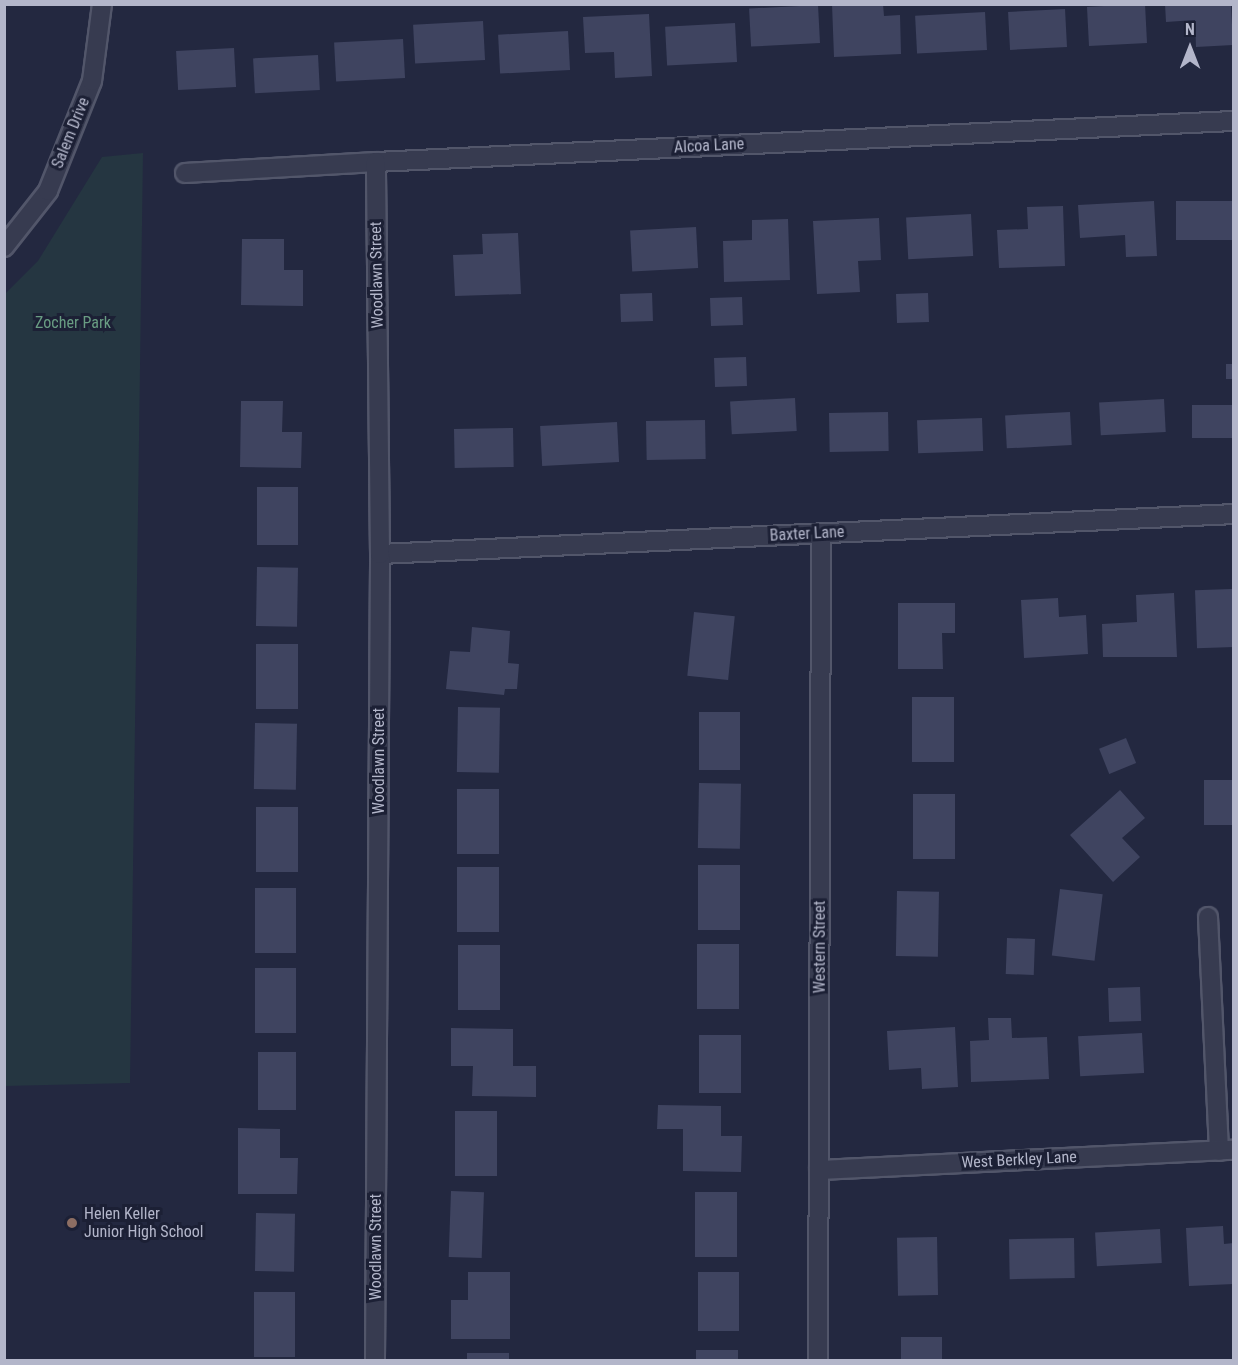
<!DOCTYPE html>
<style>
body{margin:0}
#map{position:relative;width:1238px;height:1365px;overflow:hidden;background:#232840;font-family:"Roboto Condensed",sans-serif}
div>[style]{position:absolute}
.green>*{inset:0;background:#253641}
.building>*{inset:0;background:#3f4460;transform-origin:0 0}
.roads{filter:drop-shadow(2px 0 #52566a) drop-shadow(-2px 0 #52566a) drop-shadow(0 2px #52566a) drop-shadow(0 -2px #52566a)}
.minor>*{height:18px;margin:-9px;padding:0 9px;transform-origin:9px;border-radius:9px;background:#373b50}
.dots>*{width:16px;height:16px;translate:-50% -50%;box-sizing:border-box;border:3px solid #1c2035;border-radius:50%}
span{translate:-50% -50%;white-space:nowrap;text-align:center;line-height:1.15;-webkit-text-stroke:6px #1c2035;paint-order:stroke}
.street-label{font-size:16px;color:#b3b6ca}
.park-label{font-size:16px;color:#699d83}
.poi-label{font-size:16px;color:#b3b6ca}
.left{translate:0 -50%;text-align:left}
.frame{position:absolute;inset:0;border:6px solid #b3b6ca;pointer-events:none}
.north{position:absolute;left:1160px;top:18px;width:60px;height:60px;-webkit-text-stroke:4px #1c2035;paint-order:stroke;rotate:0deg;font-size:16px;font-weight:700;line-height:24px;text-align:center;color:#b3b6ca}
.north::after{content:'';display:block;margin:auto;width:21px;height:27px;background:#b3b6ca;clip-path:polygon(50% 0,100% 100%,50% 72%,0 100%)}
</style>
<div id="map">
<div class="green">
<div style="clip-path:polygon(143px 153px,130px 1083px,5px 1086px,5px 294px,38px 261px,102px 157px)"></div>
</div>
<div class="building">
<div style="clip-path:polygon(832px 4px,883px 4px,884px 16px,900px 15px,901px 54px,834px 57px)"></div>
<div style="clip-path:polygon(1138px 4px,1145px 4px,1147px 43px,1089px 46px,1087px 7px)"></div>
<div style="clip-path:polygon(1165px 4px,1231px 4px,1233px 45px,1196px 47px,1195px 20px,1166px 22px)"></div>
<div style="left:818px;top:5px;width:38px;height:69px;rotate:87deg"></div>
<div style="left:1065px;top:9px;width:38px;height:57px;rotate:87deg"></div>
<div style="left:985px;top:12px;width:38px;height:70px;rotate:87deg"></div>
<div style="clip-path:polygon(649px 14px,652px 76px,615px 78px,614px 52px,585px 53px,583px 17px)"></div>
<div style="left:483px;top:21px;width:39px;height:70px;rotate:87deg"></div>
<div style="left:735px;top:23px;width:39px;height:70px;rotate:87deg"></div>
<div style="left:568px;top:31px;width:39px;height:70px;rotate:87deg"></div>
<div style="left:403px;top:39px;width:39px;height:69px;rotate:87deg"></div>
<div style="left:234px;top:48px;width:39px;height:58px;rotate:87deg"></div>
<div style="left:318px;top:55px;width:35px;height:65px;rotate:87deg"></div>
<div style="clip-path:polygon(1154px 201px,1157px 256px,1126px 257px,1125px 235px,1080px 238px,1078px 205px)"></div>
<div style="left:1234px;top:201px;width:39px;height:58px;rotate:90deg"></div>
<div style="clip-path:polygon(1063px 206px,1065px 266px,999px 268px,997px 230px,1028px 229px,1027px 207px)"></div>
<div style="left:971px;top:214px;width:42px;height:65px;rotate:87deg"></div>
<div style="clip-path:polygon(879px 218px,881px 260px,858px 261px,860px 292px,817px 294px,813px 221px)"></div>
<div style="clip-path:polygon(788px 219px,790px 280px,724px 282px,723px 241px,752px 240px,752px 220px)"></div>
<div style="left:696px;top:227px;width:41px;height:66px;rotate:87deg"></div>
<div style="clip-path:polygon(518px 233px,521px 294px,455px 296px,453px 255px,483px 254px,482px 234px)"></div>
<div style="clip-path:polygon(242px 239px,284px 239px,284px 270px,303px 270px,303px 306px,241px 305px)"></div>
<div style="left:652px;top:293px;width:28px;height:32px;rotate:88deg"></div>
<div style="left:928px;top:293px;width:29px;height:32px;rotate:88deg"></div>
<div style="left:742px;top:297px;width:28px;height:32px;rotate:88deg"></div>
<div style="left:746px;top:357px;width:29px;height:32px;rotate:88deg"></div>
<div style="left:1226px;top:364px;width:8px;height:15px"></div>
<div style="left:795px;top:398px;width:33px;height:65px;rotate:87deg"></div>
<div style="left:1164px;top:399px;width:33px;height:65px;rotate:87deg"></div>
<div style="clip-path:polygon(241px 401px,283px 401px,282px 432px,302px 432px,301px 468px,240px 467px)"></div>
<div style="left:1234px;top:405px;width:33px;height:42px;rotate:90deg"></div>
<div style="left:888px;top:412px;width:39px;height:59px;rotate:89deg"></div>
<div style="left:1070px;top:412px;width:33px;height:65px;rotate:87deg"></div>
<div style="left:982px;top:418px;width:33px;height:65px;rotate:88deg"></div>
<div style="left:705px;top:420px;width:39px;height:59px;rotate:89deg"></div>
<div style="left:617px;top:422px;width:40px;height:77px;rotate:87deg"></div>
<div style="left:513px;top:428px;width:39px;height:59px;rotate:89deg"></div>
<div style="left:257px;top:487px;width:41px;height:58px"></div>
<div style="left:257px;top:567px;width:41px;height:59px;rotate:1deg"></div>
<div style="left:1232px;top:589px;width:58px;height:37px;rotate:88deg"></div>
<div style="clip-path:polygon(1174px 593px,1177px 657px,1103px 657px,1102px 624px,1137px 622px,1136px 595px)"></div>
<div style="clip-path:polygon(1058px 598px,1059px 617px,1086px 615px,1088px 654px,1024px 658px,1021px 600px)"></div>
<div style="clip-path:polygon(898px 603px,955px 603px,955px 633px,942px 633px,943px 669px,898px 669px)"></div>
<div style="left:694px;top:612px;width:41px;height:64px;rotate:6deg"></div>
<div style="clip-path:polygon(472px 627px,510px 631px,508px 663px,519px 664px,517px 689px,505px 689px,504px 695px,446px 689px,450px 651px,470px 652px)"></div>
<div style="left:256px;top:644px;width:42px;height:65px"></div>
<div style="left:912px;top:697px;width:42px;height:65px"></div>
<div style="left:458px;top:707px;width:42px;height:65px;rotate:1deg"></div>
<div style="left:699px;top:712px;width:41px;height:58px"></div>
<div style="left:255px;top:723px;width:42px;height:66px;rotate:1deg"></div>
<div style="left:1126px;top:738px;width:27px;height:29px;rotate:68deg"></div>
<div style="left:1204px;top:780px;width:30px;height:45px"></div>
<div style="left:699px;top:783px;width:42px;height:65px;rotate:1deg"></div>
<div style="left:457px;top:789px;width:42px;height:65px"></div>
<div style="clip-path:polygon(1120px 790px,1145px 818px,1122px 838px,1140px 857px,1113px 882px,1070px 835px)"></div>
<div style="left:913px;top:794px;width:42px;height:65px"></div>
<div style="left:256px;top:807px;width:42px;height:65px"></div>
<div style="left:698px;top:865px;width:42px;height:65px"></div>
<div style="left:457px;top:867px;width:42px;height:65px"></div>
<div style="left:255px;top:888px;width:41px;height:65px"></div>
<div style="left:1060px;top:889px;width:43px;height:67px;rotate:7deg"></div>
<div style="left:897px;top:891px;width:42px;height:65px;rotate:1deg"></div>
<div style="left:1007px;top:938px;width:28px;height:36px;rotate:2deg"></div>
<div style="left:697px;top:944px;width:42px;height:65px"></div>
<div style="left:458px;top:945px;width:42px;height:65px"></div>
<div style="left:255px;top:968px;width:41px;height:65px"></div>
<div style="left:1140px;top:987px;width:34px;height:32px;rotate:88deg"></div>
<div style="clip-path:polygon(988px 1018px,1011px 1018px,1012px 1038px,1047px 1037px,1049px 1079px,971px 1082px,970px 1041px,989px 1040px)"></div>
<div style="clip-path:polygon(955px 1027px,958px 1087px,922px 1089px,921px 1068px,889px 1070px,887px 1031px)"></div>
<div style="clip-path:polygon(451px 1028px,513px 1029px,513px 1066px,536px 1066px,536px 1097px,472px 1096px,473px 1066px,451px 1066px)"></div>
<div style="left:1142px;top:1033px;width:40px;height:64px;rotate:87deg"></div>
<div style="left:699px;top:1035px;width:42px;height:58px"></div>
<div style="left:258px;top:1052px;width:38px;height:58px"></div>
<div style="clip-path:polygon(658px 1105px,721px 1106px,721px 1136px,742px 1136px,741px 1172px,683px 1171px,683px 1129px,657px 1129px)"></div>
<div style="left:455px;top:1111px;width:42px;height:65px"></div>
<div style="clip-path:polygon(238px 1128px,280px 1129px,280px 1158px,298px 1158px,297px 1194px,238px 1194px)"></div>
<div style="left:451px;top:1191px;width:33px;height:66px;rotate:2deg"></div>
<div style="left:695px;top:1192px;width:42px;height:65px"></div>
<div style="left:256px;top:1213px;width:39px;height:58px;rotate:1deg"></div>
<div style="clip-path:polygon(1223px 1226px,1224px 1244px,1234px 1243px,1234px 1284px,1189px 1286px,1186px 1228px)"></div>
<div style="left:1160px;top:1229px;width:34px;height:65px;rotate:87deg"></div>
<div style="left:937px;top:1237px;width:58px;height:40px;rotate:89deg"></div>
<div style="left:1074px;top:1238px;width:40px;height:65px;rotate:89deg"></div>
<div style="clip-path:polygon(468px 1272px,510px 1272px,510px 1339px,451px 1339px,451px 1300px,468px 1300px)"></div>
<div style="left:698px;top:1272px;width:41px;height:59px"></div>
<div style="left:254px;top:1292px;width:41px;height:65px"></div>
<div style="left:901px;top:1337px;width:41px;height:23px"></div>
<div style="left:696px;top:1350px;width:42px;height:10px"></div>
<div style="left:467px;top:1353px;width:42px;height:7px"></div>
</div>
<div class="roads">
<div class="minor">
<div style="left:185px;top:173px;width:191px;rotate:-3.3deg"></div>
<div style="left:376px;top:162px;width:859px;rotate:-2.74deg"></div>
<div style="left:4px;top:247px;width:71px;rotate:-51.8deg"></div>
<div style="left:48px;top:191px;width:118px;rotate:-68.2deg"></div>
<div style="left:92px;top:81px;width:78px;rotate:-82.6deg"></div>
<div style="left:380px;top:554px;width:855px;rotate:-2.68deg"></div>
<div style="left:1208px;top:917px;width:234px;rotate:87.3deg"></div>
<div style="left:819px;top:1170px;width:415px;rotate:-2.8deg"></div>
<div style="left:375px;top:1360px;width:806px;rotate:-89.64deg"></div>
<div style="left:380px;top:554px;width:392px;rotate:-90.6deg"></div>
<div style="left:818px;top:1360px;width:827px;rotate:-89.79deg"></div>
</div>
</div>
<div class="dots">
<div style="left:72px;top:1223px;background:#8d6e63"></div>
</div>
<div class="street-label">
<span style="left:71px;top:133px;rotate:-68deg">Salem Drive</span>
<span style="left:709px;top:146px;rotate:-3deg">Alcoa Lane</span>
<span style="left:377px;top:275px;rotate:-91deg">Woodlawn Street</span>
<span style="left:807px;top:534px;rotate:-3deg">Baxter Lane</span>
<span style="left:379px;top:761px;rotate:-90deg">Woodlawn Street</span>
<span style="left:820px;top:947px;rotate:-90deg">Western Street</span>
<span style="left:1019px;top:1160px;rotate:-3deg">West Berkley Lane</span>
<span style="left:376px;top:1247px;rotate:-90deg">Woodlawn Street</span>
</div>
<div class="park-label">
<span style="left:73px;top:323px">Zocher Park</span>
</div>
<div class="poi-label">
<span class="left" style="left:84px;top:1223px">Helen Keller<br>Junior High School</span>
</div>
<div class="frame"></div>
<div class="north">N</div>
</div>
